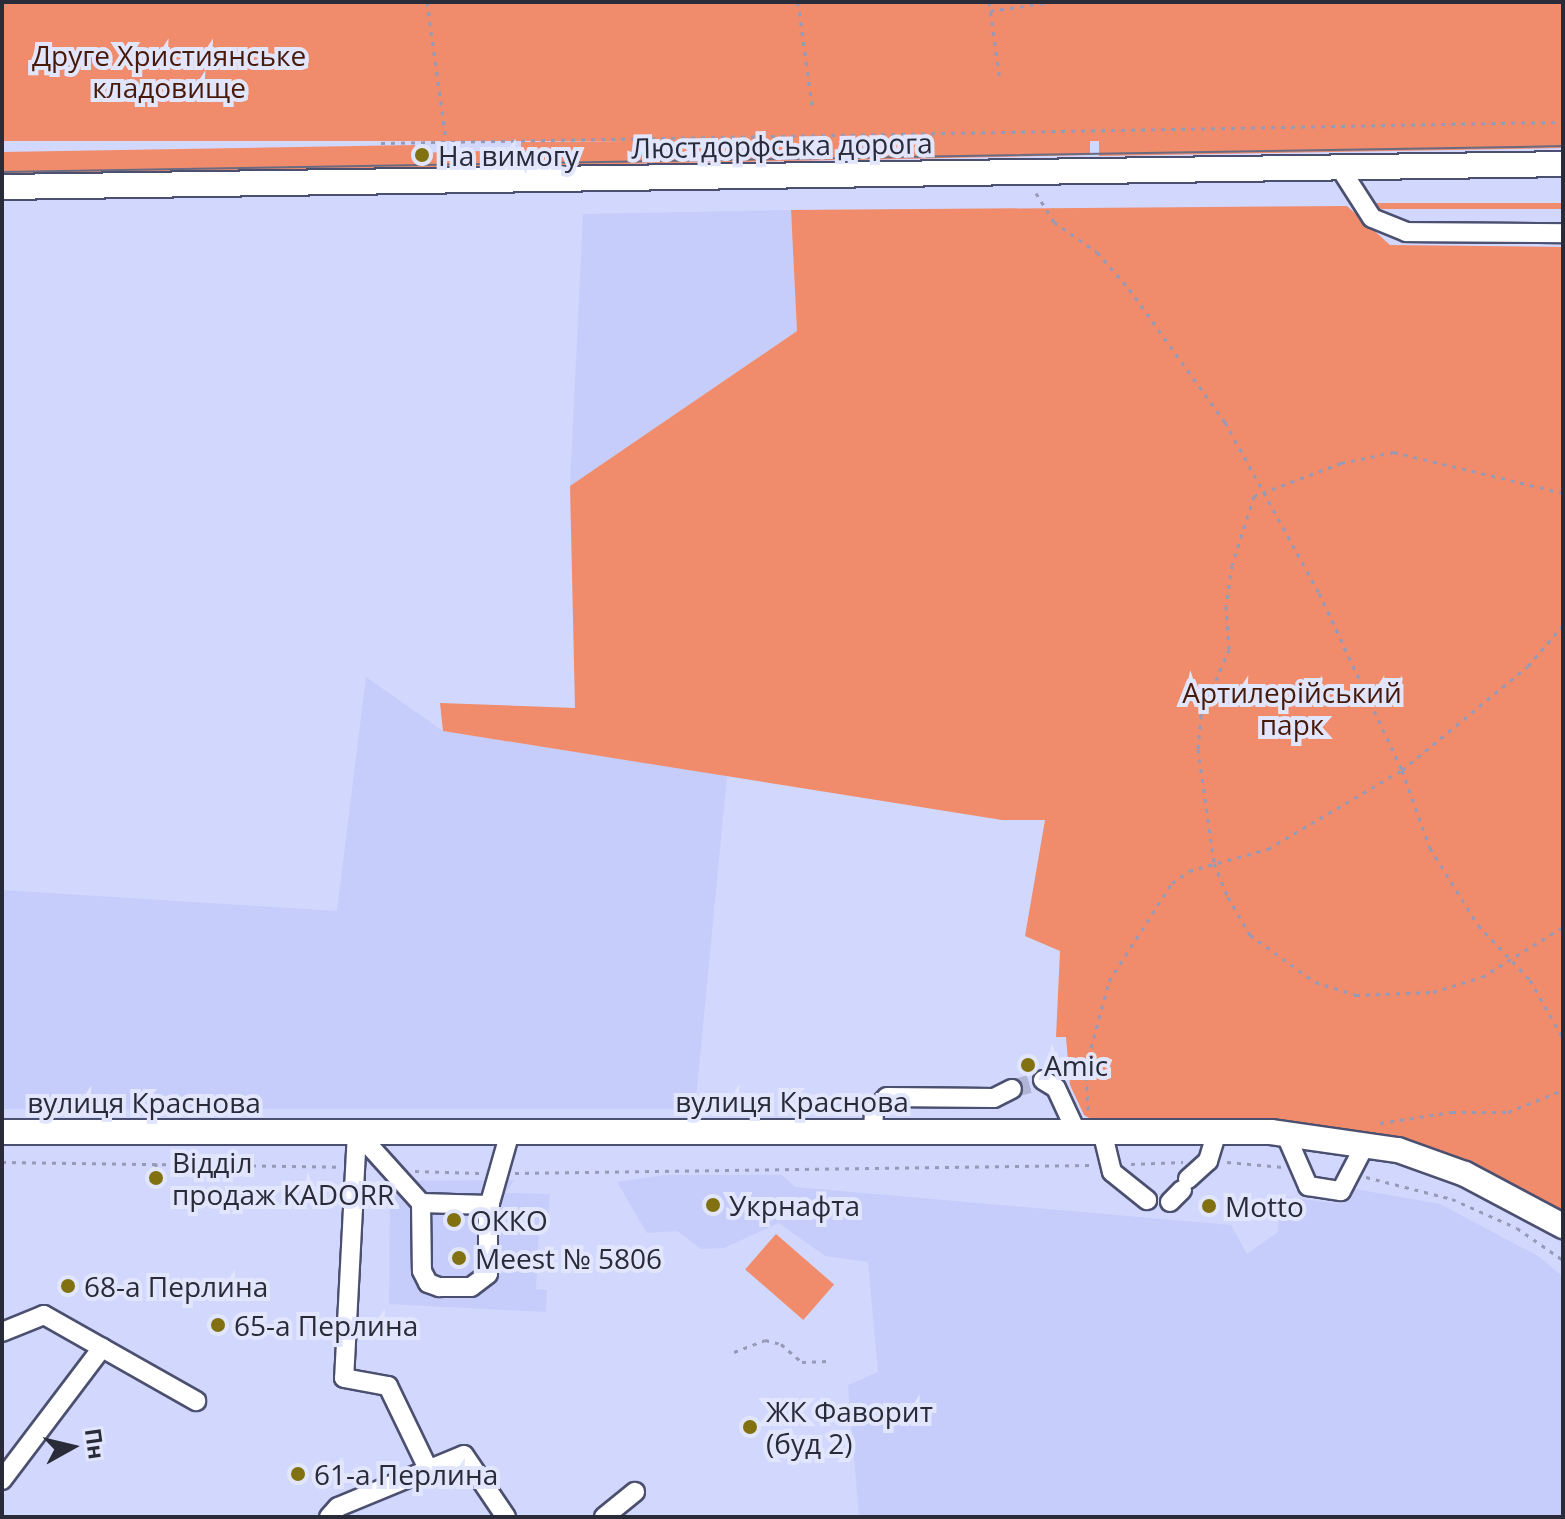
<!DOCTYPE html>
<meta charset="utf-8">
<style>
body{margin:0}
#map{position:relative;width:1565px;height:1519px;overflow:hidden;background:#d2d7fd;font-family:"Open Sans",sans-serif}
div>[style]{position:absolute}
.built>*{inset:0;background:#c6cdfa}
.green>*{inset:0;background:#f08c6b;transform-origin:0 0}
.minor-tunnel>*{height:18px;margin-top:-9px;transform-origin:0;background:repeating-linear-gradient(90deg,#b0b5d6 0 18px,transparent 0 27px)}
.path>*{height:3px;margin-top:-1.5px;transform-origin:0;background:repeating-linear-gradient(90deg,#969ab7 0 4px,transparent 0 10px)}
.roads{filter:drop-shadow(2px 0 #4c5070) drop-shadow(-2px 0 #4c5070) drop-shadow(0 2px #4c5070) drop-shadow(0 -2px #4c5070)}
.minor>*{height:18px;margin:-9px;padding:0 9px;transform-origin:9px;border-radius:9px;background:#fff}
.major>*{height:24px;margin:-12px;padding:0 12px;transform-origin:12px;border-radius:12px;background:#fff}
.tram>*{height:2px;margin:-1px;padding:0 1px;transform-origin:1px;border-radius:1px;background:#686b82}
.dots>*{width:22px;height:22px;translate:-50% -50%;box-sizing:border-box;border:4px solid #e2e6fd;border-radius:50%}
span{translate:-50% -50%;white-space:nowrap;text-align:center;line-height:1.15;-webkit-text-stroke:8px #e2e6fd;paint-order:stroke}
.park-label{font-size:28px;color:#481a0a}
.street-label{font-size:28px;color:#292b39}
.poi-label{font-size:28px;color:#292b39}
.left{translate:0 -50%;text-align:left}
.frame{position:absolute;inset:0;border:4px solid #292b39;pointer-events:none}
.north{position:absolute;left:32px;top:1407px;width:80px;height:80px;-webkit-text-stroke:6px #e2e6fd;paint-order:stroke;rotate:82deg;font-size:22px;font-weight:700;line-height:32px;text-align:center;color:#292b39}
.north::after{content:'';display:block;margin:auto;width:28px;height:36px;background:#292b39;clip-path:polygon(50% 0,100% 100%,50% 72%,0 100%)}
</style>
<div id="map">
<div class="built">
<div style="clip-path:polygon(791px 210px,797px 331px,570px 486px,583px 214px)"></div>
<div style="clip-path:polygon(366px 677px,443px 731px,727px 776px,695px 1109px,2px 1109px,2px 890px,337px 911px)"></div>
<div style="clip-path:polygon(664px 1175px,782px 1175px,795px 1187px,1231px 1225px,1247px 1254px,1278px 1232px,1280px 1196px,1342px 1204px,1355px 1189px,1440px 1204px,1538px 1256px,1563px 1277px,1563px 1517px,859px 1517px,848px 1385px,878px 1372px,868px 1262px,825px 1256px,779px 1223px,724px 1248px,701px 1249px,677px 1231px,647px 1233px,617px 1182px)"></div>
<div style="clip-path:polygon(514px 1180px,506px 1193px,550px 1194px,548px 1216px,539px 1232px,536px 1289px,547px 1290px,546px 1312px,389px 1304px,390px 1181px)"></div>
</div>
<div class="green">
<div style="left:2px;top:2px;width:1561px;height:139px"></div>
<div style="clip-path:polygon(1563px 125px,1563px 130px,1469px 135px,1563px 134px,1563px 148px,1099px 156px,1099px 133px)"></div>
<div style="clip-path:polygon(1090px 134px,1090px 155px,855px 160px,849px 153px,852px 138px)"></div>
<div style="clip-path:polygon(834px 139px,844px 144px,843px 160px,2px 175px,2px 152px,415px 145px,416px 153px,521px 150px,521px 142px)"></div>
<div style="left:1563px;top:203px;width:6px;height:190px;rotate:90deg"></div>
<div style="clip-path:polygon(1347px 206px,1390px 245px,1563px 247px,1563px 1214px,1451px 1160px,1103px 1126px,1084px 1115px,1070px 1085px,1066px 1037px,1056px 1037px,1060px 951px,1025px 936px,1045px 820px,1002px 820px,443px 731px,440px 703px,575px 708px,570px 486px,797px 331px,791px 210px)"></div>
<div style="left:776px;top:1234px;width:77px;height:47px;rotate:41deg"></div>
</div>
<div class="minor-tunnel">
<div style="left:1012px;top:1089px;width:32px;rotate:-16deg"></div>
</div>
<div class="path">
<div style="left:427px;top:2px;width:140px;rotate:82.2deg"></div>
<div style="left:798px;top:2px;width:105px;rotate:82.3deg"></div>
<div style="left:989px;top:2px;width:79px;rotate:82deg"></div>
<div style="left:990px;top:11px;width:62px;rotate:-8.4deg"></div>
<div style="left:381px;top:143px;width:1182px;rotate:-1.02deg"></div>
<div style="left:1036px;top:193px;width:34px;rotate:58deg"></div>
<div style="left:1054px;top:222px;width:52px;rotate:34.9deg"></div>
<div style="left:1097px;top:252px;width:49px;rotate:49.1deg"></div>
<div style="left:1129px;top:289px;width:164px;rotate:54.2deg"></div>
<div style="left:1225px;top:422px;width:195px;rotate:61.2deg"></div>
<div style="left:1319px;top:593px;width:195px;rotate:64.9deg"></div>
<div style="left:1402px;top:770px;width:83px;rotate:70.3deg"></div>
<div style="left:1430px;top:848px;width:91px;rotate:58.1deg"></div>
<div style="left:1478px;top:925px;width:76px;rotate:46.6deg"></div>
<div style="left:1530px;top:980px;width:67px;rotate:60.4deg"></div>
<div style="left:1563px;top:493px;width:174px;rotate:-166.4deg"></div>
<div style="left:1394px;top:452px;width:54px;rotate:168.3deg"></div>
<div style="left:1341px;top:463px;width:93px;rotate:159.2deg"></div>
<div style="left:1254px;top:496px;width:72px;rotate:107.7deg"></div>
<div style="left:1232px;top:565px;width:41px;rotate:98.3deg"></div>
<div style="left:1226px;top:606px;width:43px;rotate:86deg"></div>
<div style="left:1229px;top:649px;width:72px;rotate:113deg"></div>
<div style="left:1201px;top:715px;width:34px;rotate:95deg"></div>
<div style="left:1198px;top:749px;width:115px;rotate:82deg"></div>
<div style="left:1214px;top:863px;width:37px;rotate:68deg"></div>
<div style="left:1228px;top:897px;width:44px;rotate:59.9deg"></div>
<div style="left:1250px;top:935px;width:80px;rotate:35.9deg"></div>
<div style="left:1315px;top:982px;width:43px;rotate:17.6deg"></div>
<div style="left:1356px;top:995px;width:77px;rotate:-2.2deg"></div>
<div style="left:1433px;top:992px;width:51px;rotate:-17deg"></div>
<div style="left:1482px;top:977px;width:95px;rotate:-31.7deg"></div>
<div style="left:1088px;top:1110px;width:43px;rotate:-92.7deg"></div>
<div style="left:1086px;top:1067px;width:89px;rotate:-75deg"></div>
<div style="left:1109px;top:981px;width:117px;rotate:-57.3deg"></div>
<div style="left:1172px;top:883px;width:21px;rotate:-35deg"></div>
<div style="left:1189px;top:871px;width:82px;rotate:-15.6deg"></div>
<div style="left:1268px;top:849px;width:156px;rotate:-30.5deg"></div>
<div style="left:1402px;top:770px;width:163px;rotate:-39.5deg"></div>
<div style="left:1528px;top:666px;width:54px;rotate:-49.5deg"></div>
<div style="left:1380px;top:1123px;width:73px;rotate:-8.7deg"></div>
<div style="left:1452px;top:1112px;width:56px"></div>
<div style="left:1508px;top:1112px;width:59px;rotate:-21.8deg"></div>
<div style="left:2px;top:1162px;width:338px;rotate:0.8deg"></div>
<div style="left:1227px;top:1162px;width:56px;rotate:5.1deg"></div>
<div style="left:156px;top:1163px;width:13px;rotate:90deg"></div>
<div style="left:1131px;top:1164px;width:52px;rotate:-2.2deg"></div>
<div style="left:415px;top:1171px;width:64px;rotate:1.8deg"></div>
<div style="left:515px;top:1173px;width:576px;rotate:-0.8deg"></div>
<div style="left:1366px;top:1177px;width:89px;rotate:14.3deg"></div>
<div style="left:1452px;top:1199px;width:71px;rotate:24deg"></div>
<div style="left:1517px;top:1228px;width:56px;rotate:34.8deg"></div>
<div style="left:734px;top:1352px;width:33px;rotate:-21deg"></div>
<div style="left:765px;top:1340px;width:16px;rotate:14deg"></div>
<div style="left:781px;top:1344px;width:28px;rotate:41deg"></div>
<div style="left:802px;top:1362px;width:27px;rotate:-2deg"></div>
</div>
<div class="roads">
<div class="minor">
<div style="left:1340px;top:168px;width:59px;rotate:57.4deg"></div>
<div style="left:1372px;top:218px;width:37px;rotate:22deg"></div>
<div style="left:1406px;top:232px;width:157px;rotate:0.4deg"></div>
<div style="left:1043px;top:1080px;width:15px;rotate:32deg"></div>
<div style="left:1056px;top:1088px;width:47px;rotate:65.1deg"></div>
<div style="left:873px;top:1131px;width:21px;rotate:-87deg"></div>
<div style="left:874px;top:1110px;width:18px;rotate:-45deg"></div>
<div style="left:887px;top:1097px;width:107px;rotate:0.5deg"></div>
<div style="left:994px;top:1098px;width:20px;rotate:-27deg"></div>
<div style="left:1102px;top:1131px;width:42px;rotate:76.3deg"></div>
<div style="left:1112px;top:1172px;width:45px;rotate:38.7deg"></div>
<div style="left:357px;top:1132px;width:96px;rotate:48deg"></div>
<div style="left:421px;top:1203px;width:68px;rotate:89.2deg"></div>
<div style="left:422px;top:1271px;width:13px;rotate:63deg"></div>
<div style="left:428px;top:1283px;width:12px;rotate:20deg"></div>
<div style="left:439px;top:1287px;width:32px"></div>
<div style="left:471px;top:1287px;width:21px;rotate:-37deg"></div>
<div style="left:488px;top:1274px;width:64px;rotate:-90deg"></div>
<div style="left:488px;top:1210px;width:81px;rotate:-74.2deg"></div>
<div style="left:357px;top:1132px;width:246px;rotate:93deg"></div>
<div style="left:344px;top:1378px;width:45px;rotate:10.3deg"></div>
<div style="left:388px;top:1386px;width:94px;rotate:64.2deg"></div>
<div style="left:1285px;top:1133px;width:58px;rotate:66.5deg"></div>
<div style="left:1308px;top:1186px;width:33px;rotate:9deg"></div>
<div style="left:1341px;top:1191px;width:54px;rotate:-62.5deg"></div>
<div style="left:1188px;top:1179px;width:27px;rotate:-42deg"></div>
<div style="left:1208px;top:1161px;width:31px;rotate:-73deg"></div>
<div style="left:1170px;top:1202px;width:17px;rotate:-45deg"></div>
<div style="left:421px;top:1203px;width:69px;rotate:1.7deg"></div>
<div style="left:2px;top:1332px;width:45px;rotate:-22deg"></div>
<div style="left:44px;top:1315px;width:175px;rotate:29.5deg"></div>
<div style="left:2px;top:1480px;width:166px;rotate:-52.9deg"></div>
<div style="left:329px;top:1517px;width:13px;rotate:-48deg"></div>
<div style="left:338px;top:1507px;width:136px;rotate:-22.4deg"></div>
<div style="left:464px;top:1455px;width:75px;rotate:55.9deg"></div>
<div style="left:604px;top:1517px;width:40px;rotate:-39deg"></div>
</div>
<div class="major">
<div style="left:2px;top:187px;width:1561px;rotate:-0.84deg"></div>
<div style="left:2px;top:1132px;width:1269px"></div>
<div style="left:1271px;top:1132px;width:128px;rotate:8.1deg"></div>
<div style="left:1398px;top:1150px;width:71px;rotate:19.7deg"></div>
<div style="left:1465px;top:1174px;width:111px;rotate:28deg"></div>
</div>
</div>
<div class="tram">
<div style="left:2px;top:172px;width:1561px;rotate:-0.95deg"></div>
</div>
<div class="dots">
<div style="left:422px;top:155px;background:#817111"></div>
<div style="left:1028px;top:1065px;background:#817111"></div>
<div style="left:156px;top:1178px;background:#817111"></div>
<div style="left:713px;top:1205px;background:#817111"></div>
<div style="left:1209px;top:1206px;background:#817111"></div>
<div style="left:454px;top:1220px;background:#817111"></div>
<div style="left:459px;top:1258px;background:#817111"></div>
<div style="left:68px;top:1286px;background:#817111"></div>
<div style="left:218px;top:1325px;background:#817111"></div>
<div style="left:750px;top:1427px;background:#817111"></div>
<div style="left:298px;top:1474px;background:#817111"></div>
</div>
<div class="park-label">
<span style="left:169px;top:71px">Друге Християнське<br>кладовище</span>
<span style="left:1292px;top:708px">Артилерійський<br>парк</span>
</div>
<div class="street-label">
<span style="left:782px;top:145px;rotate:-1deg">Люстдорфська дорога</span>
<span style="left:792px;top:1101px">вулиця Краснова</span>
<span style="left:144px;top:1102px">вулиця Краснова</span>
</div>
<div class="poi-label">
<span class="left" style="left:438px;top:155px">На вимогу</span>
<span class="left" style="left:1044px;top:1065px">Amic</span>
<span class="left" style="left:172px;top:1178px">Відділ<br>продаж KADORR</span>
<span class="left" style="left:729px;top:1205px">Укрнафта</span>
<span class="left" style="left:1225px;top:1206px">Motto</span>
<span class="left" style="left:470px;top:1220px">ОККО</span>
<span class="left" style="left:475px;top:1258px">Meest № 5806</span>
<span class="left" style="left:84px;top:1286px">68-а Перлина</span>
<span class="left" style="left:234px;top:1325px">65-а Перлина</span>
<span class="left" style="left:766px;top:1427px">ЖК Фаворит<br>(буд 2)</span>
<span class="left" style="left:314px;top:1474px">61-а Перлина</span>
</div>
<div class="frame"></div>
<div class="north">Пн</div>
</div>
